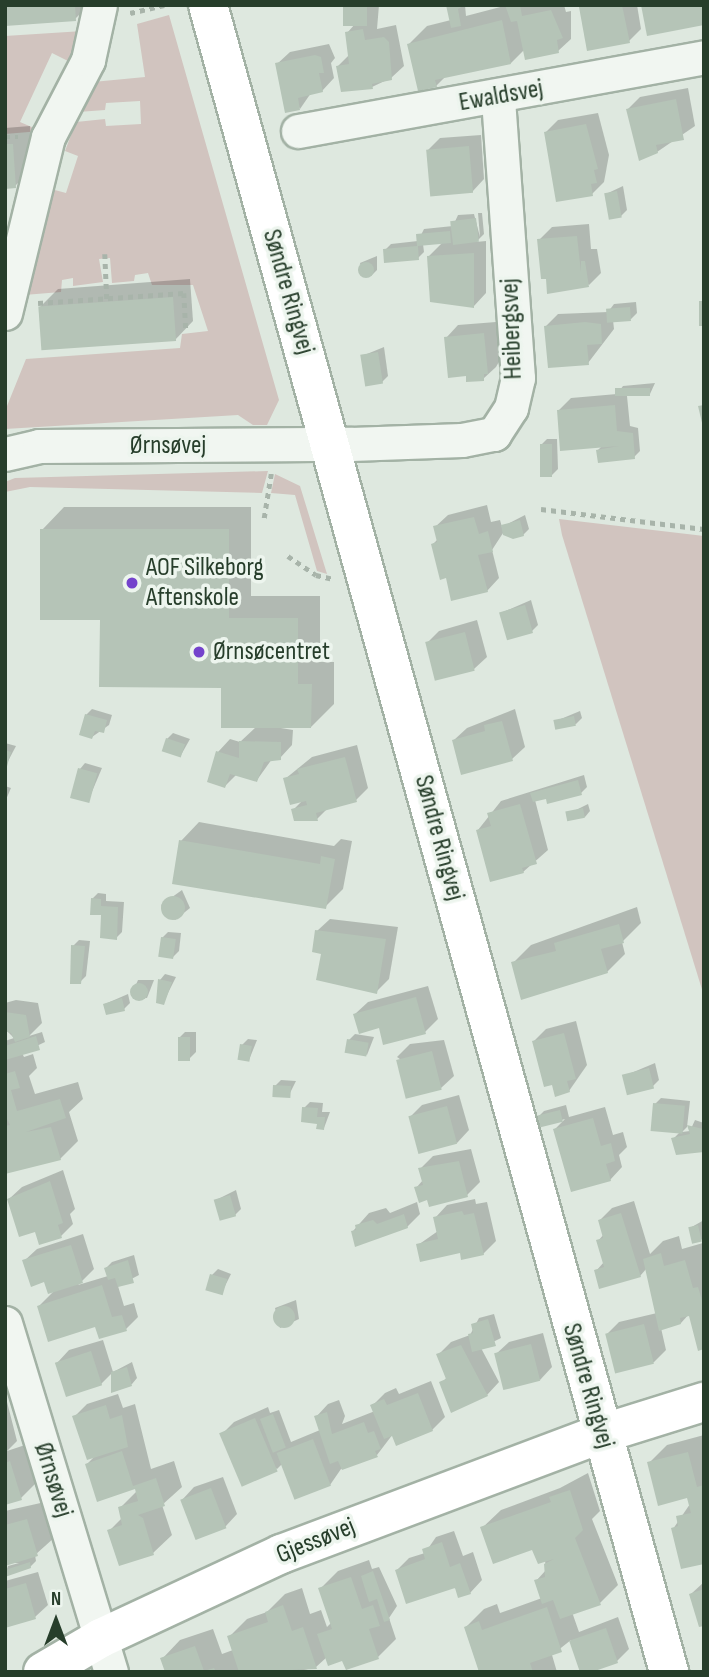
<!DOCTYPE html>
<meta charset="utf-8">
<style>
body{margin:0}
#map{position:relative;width:709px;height:1677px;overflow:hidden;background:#dee8df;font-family:"Sofia Sans Condensed",sans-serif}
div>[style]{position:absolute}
.green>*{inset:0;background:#d1c4bf}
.shadow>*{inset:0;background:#0003}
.building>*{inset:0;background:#b5c4b7;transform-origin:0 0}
.round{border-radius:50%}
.path>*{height:4.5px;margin-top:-2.25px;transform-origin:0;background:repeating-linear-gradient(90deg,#a8b4aa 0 5px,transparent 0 10px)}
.roads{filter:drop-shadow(2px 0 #a3b2a5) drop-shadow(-2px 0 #a3b2a5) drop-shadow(0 2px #a3b2a5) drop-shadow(0 -2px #a3b2a5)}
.street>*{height:33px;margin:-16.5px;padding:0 16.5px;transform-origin:16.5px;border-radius:16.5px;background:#f1f6f1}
.secondary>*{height:38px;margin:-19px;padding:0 19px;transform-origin:19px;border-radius:19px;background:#fff}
.primary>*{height:38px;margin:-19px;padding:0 19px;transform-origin:19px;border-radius:19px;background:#fff}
.dots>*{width:19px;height:19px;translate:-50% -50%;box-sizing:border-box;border:4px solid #edf5ee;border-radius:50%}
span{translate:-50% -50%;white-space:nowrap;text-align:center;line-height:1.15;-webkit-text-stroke:7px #edf5ee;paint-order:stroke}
.street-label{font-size:26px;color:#273e2b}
.poi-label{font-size:26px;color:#273e2b}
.left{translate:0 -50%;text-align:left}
.frame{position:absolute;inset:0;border:7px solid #273e2b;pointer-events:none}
.north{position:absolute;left:21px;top:1586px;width:70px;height:70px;-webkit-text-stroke:5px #edf5ee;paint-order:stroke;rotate:0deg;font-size:19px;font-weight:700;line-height:28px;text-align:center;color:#273e2b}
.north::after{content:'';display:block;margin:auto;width:24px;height:32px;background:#273e2b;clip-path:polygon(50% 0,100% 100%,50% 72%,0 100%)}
</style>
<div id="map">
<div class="green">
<div style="clip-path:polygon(169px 15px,279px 400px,267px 425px,253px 425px,238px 415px,5px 429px,5px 411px,26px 359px,180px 348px,182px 334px,208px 331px,193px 285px,152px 285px,148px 273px,135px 275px,134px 281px,112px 283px,110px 258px,99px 259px,103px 282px,73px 286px,73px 278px,62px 280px,61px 292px,24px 295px,51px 189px,66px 193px,78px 156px,65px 151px,76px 122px,105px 119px,106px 126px,141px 124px,140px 101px,106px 103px,105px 110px,78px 112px,93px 82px,145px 77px,137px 24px)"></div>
<div style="clip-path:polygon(83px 31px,70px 62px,52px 53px,20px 122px,41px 131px,5px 134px,5px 36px)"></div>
<div style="clip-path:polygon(268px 471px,262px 493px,30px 487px,5px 492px,5px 482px,15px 478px)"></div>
<div style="clip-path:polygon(275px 474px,300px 486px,327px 574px,317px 571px,295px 495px,271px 493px)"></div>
<div style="clip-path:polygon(559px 519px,704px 536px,704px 996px,562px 535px)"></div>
</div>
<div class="shadow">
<div style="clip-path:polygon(5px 5px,89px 5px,75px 19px)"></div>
<div style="clip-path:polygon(344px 5px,379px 5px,377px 29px,396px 25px,404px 66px,391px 78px,372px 87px,338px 66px,349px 55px,347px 33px,355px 24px)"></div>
<div style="clip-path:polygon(447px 5px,465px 5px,466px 16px,508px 5px,564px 5px,566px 12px,571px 11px,571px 39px,558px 51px,525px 49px,511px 63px,446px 76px,436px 86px,409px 44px,427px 26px,451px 20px)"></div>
<div style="clip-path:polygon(583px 5px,637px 5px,641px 29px,629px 41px)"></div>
<div style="clip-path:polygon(329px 44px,335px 58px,331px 63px,334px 78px,322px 91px,311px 93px,300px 109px,277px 64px,290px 52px)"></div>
<div style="clip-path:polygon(688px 88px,695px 126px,657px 152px,628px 109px,640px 97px)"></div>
<div style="clip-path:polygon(598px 113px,609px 155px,604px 182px,592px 194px,546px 132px,558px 120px)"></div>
<div style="clip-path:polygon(30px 126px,33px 168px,15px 186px,5px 187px,5px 128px)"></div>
<div style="clip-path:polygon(481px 135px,484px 179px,472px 192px,428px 150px,440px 138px)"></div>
<div style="clip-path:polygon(623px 186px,627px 210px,621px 216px,606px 194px)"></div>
<div style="clip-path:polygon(478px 213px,482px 213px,484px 234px,476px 242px,486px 241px,486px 293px,474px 306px,428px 257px,443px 242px,423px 244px,424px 252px,418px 258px,385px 250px,391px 244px,418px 241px,424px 229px,453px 226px,458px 215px,474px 214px,480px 237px)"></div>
<div style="clip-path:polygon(589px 224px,591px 249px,597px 249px,601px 273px,589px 285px,539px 240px,552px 227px)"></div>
<div style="clip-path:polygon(377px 256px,377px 270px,371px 276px,363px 274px,360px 263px)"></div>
<div style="clip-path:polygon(190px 279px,193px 321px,175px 340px,40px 307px,58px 289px)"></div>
<div style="clip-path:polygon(636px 302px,637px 313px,631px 319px,613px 320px,614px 329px,588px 363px,546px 326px,558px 314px,608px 312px,614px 304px)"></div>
<div style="clip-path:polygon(496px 322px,500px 360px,496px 367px,483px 379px,468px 374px,446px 338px,458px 325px)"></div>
<div style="clip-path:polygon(384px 347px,388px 376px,382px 382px,362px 356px)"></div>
<div style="clip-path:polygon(655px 383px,650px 394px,627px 396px,630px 426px,638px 428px,640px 451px,634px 457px,598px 450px,602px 446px,558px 411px,571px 398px,617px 394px,623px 386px)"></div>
<div style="clip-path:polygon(547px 439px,557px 439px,558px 469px,552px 475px,541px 445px)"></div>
<div style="clip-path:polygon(487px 505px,491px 522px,500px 520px,502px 527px,525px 515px,529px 529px,523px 535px,503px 533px,492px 550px,499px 578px,487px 591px,447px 576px,433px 544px,438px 539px,435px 527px,448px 515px)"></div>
<div style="clip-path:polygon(64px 507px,251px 507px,251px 596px,320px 596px,320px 662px,334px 662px,334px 704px,311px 727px,275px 727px,293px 730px,292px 745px,280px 758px,272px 759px,257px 780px,237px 774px,225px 786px,209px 781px,218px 752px,230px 739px,240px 742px,256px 727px,223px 686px,101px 619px,42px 530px)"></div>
<div style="clip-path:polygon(531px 600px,538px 625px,532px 631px,501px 613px)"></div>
<div style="clip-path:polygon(477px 620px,487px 657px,474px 669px,427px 643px,439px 631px)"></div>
<div style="clip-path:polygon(92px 709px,112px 715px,109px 725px,92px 737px,86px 715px)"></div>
<div style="clip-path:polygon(515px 709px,525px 747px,512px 759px,454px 740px,467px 728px)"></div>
<div style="clip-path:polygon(580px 711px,582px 718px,576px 724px,556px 721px)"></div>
<div style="clip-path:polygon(173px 733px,190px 739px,181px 755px,167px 739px)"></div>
<div style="clip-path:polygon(5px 743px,16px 746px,6px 765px,5px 765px)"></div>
<div style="clip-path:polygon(357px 745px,368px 788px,356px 800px,329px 807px,317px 819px,293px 810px,303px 800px,285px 779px,312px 757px)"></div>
<div style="clip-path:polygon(85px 763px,102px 768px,88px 801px,80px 769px)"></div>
<div style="clip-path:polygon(584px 775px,587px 787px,581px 793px,535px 800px,548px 850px,523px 872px,478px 830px,501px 801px)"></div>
<div style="clip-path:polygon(5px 786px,11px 788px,5px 802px)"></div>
<div style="clip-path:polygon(588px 804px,590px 811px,585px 817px,568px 814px)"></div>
<div style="clip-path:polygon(199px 822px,334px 846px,341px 839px,352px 841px,343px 889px,325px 907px,181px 841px)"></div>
<div style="clip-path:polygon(182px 890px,190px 908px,175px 920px,161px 905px)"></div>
<div style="clip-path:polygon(98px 893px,106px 894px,106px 901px,124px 902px,122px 932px,116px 938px,92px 899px)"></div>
<div style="clip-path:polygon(637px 907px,641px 923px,622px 942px,625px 954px,607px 972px,513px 963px,531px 945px)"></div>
<div style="clip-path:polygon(330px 919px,398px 927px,389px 979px,376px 992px,323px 953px,317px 931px)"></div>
<div style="clip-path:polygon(168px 932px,181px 933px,179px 951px,173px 957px,162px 938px)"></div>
<div style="clip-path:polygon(79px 940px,90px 941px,86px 976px,80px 982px,73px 946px)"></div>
<div style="clip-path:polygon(165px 974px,176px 977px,163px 1003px,160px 980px)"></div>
<div style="clip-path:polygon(138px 980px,154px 980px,147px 998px,131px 996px)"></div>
<div style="clip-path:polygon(428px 986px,438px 1019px,425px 1032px,380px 1026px,355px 1014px,368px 1002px)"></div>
<div style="clip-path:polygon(128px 994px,130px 1003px,124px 1009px,105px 1004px)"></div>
<div style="clip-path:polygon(16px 1000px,38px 1003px,42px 1023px,29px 1036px,42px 1032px,45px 1042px,22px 1053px,24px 1057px,33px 1054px,37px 1068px,29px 1076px,35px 1094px,78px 1082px,83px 1099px,69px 1112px,78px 1141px,60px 1159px,5px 1173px,5px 1041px,14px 1038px,5px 1029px,5px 1003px)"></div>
<div style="clip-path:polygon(576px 1021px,587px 1065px,569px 1091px,553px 1083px,534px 1041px,546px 1029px)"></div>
<div style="clip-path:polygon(185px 1032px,196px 1032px,196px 1052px,190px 1058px,179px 1038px)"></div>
<div style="clip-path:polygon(355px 1034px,374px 1037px,367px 1055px,349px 1040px)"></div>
<div style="clip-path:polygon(248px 1039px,257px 1040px,249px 1060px,242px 1045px)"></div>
<div style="clip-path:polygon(444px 1040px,454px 1076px,441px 1088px,397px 1057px,410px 1044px)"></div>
<div style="clip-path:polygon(655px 1063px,659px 1080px,653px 1086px,624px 1076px)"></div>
<div style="clip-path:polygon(281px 1080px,296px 1081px,289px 1095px,275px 1086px)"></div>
<div style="clip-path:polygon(459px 1095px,469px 1130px,457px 1143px,410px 1117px,422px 1105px)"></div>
<div style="clip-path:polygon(661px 1098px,690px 1101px,687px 1127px,682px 1132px,690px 1131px,695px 1120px,704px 1123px,704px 1150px,673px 1139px,680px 1132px,655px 1104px)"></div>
<div style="clip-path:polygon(310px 1102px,323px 1103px,322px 1112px,330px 1112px,324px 1128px,304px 1108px)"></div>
<div style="clip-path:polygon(566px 1105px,569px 1117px,605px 1107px,613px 1135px,623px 1132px,627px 1147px,619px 1155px,622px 1167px,610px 1180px,555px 1129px,565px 1119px,541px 1126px,538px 1117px,544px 1111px)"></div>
<div style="clip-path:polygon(471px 1149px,480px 1182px,467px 1195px,428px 1198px,416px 1188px,423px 1180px,420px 1169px,433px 1156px)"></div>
<div style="clip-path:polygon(63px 1170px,75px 1209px,70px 1214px,73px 1224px,61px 1236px,36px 1230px,9px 1199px,22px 1187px)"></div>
<div style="clip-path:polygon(236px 1190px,241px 1209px,235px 1215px,216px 1200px)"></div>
<div style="clip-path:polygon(475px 1199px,476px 1204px,487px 1202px,496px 1241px,483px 1254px,418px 1245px,438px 1231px,435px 1218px,447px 1205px)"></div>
<div style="clip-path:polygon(634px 1201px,650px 1254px,663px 1241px,679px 1236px,682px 1249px,703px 1243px,704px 1347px,690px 1313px,681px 1323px,661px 1328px,666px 1350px,654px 1362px,616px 1372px,607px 1334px,619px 1322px,657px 1313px,647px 1268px,640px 1276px,596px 1271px,604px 1262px,598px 1241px,604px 1234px,600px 1220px,612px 1208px)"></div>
<div style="clip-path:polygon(417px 1202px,420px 1214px,407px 1227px,353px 1231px,369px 1213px,386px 1208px,390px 1213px)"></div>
<div style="clip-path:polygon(704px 1220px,704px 1238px,701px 1240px,690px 1228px)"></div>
<div style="clip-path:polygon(83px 1234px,94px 1269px,78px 1285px,108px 1276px,106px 1268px,112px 1262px,134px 1255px,139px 1275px,118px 1286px,124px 1306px,134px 1303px,138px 1317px,126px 1329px,97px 1325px,39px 1306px,55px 1290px,24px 1261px,37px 1249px)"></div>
<div style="clip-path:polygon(218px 1269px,231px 1274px,221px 1294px,212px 1275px)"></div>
<div style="clip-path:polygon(296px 1300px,299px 1319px,280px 1328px,275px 1308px)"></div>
<div style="clip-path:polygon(494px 1314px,501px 1338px,481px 1348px,499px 1382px,487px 1395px,442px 1383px,447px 1377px,438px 1355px,451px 1342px,470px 1335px,479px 1318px)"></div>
<div style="clip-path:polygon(543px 1333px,552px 1367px,540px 1380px,496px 1354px,509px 1342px)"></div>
<div style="clip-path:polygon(103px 1340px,113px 1372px,132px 1362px,137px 1378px,132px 1384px,112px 1390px,113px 1372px,101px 1384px,57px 1363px,69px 1350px)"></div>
<div style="clip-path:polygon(431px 1381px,445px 1417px,432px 1430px,393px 1434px,377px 1455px,341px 1469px,330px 1485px,283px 1463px,277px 1469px,221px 1435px,234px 1422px,268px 1407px,270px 1413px,279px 1410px,291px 1442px,320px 1430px,316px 1417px,328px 1404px,339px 1400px,345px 1416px,342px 1424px,375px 1411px,373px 1405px,385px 1393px,396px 1388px,399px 1394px)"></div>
<div style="clip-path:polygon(5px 1394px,17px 1441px,7px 1451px,28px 1444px,39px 1480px,21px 1498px,5px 1503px)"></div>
<div style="clip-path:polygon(118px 1394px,123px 1408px,135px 1404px,151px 1469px,174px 1461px,182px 1487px,162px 1505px,172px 1535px,153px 1553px,109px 1531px,122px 1518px,120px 1508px,137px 1491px,136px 1487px,98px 1499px,87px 1464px,96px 1455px,74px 1417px,87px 1404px)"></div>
<div style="clip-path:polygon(704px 1435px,704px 1560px,673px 1529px,690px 1504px,689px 1496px,649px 1463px,667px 1445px)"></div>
<div style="clip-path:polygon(588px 1473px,600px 1511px,592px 1519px,618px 1585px,600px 1603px,572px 1612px,579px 1632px,618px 1617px,629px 1649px,617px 1661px,582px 1672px,571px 1640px,552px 1655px,557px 1672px,481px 1672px,466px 1627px,484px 1609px,497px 1604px,500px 1613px,542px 1598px,536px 1581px,546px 1570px,545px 1560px,533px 1548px,482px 1528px,501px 1510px,560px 1488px)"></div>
<div style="clip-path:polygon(223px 1477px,237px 1514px,225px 1527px,182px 1500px,194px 1487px)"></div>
<div style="clip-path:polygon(45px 1502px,55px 1537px,35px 1555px,36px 1561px,30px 1567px,5px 1575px,8px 1566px,19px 1563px,5px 1563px,5px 1511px)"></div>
<div style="clip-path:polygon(454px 1531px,463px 1556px,473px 1552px,482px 1580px,470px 1593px,397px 1570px,409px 1558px,425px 1553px,436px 1537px)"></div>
<div style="clip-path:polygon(369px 1560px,372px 1569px,379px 1567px,397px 1606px,389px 1618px,396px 1639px,378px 1657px,327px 1657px,316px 1667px,296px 1672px,166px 1672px,162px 1659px,180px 1640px,213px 1629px,222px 1654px,233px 1650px,229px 1637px,247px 1619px,267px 1612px,285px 1594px,302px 1588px,310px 1614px,321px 1610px,327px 1627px,331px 1623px,320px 1589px,338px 1571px)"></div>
<div style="clip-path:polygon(38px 1572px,48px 1605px,35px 1617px,5px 1626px,5px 1581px)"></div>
<div style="clip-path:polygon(704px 1582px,704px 1624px,691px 1594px)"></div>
</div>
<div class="building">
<div style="clip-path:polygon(5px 5px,75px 5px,76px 21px,5px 26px)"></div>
<div style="left:343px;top:5px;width:24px;height:21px"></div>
<div style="clip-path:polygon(446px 5px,465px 5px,458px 9px,461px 26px,451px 28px)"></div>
<div style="clip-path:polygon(505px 5px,520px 5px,522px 16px,551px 10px,563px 38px,557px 40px,559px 53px,525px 60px,517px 21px,511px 22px)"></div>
<div style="clip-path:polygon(622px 5px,630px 43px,587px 51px,579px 7px)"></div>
<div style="clip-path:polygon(641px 5px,704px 5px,704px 25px,647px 36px)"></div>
<div style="clip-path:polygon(502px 20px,511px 64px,435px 80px,437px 87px,418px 91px,407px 44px)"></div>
<div style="clip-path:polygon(363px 29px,365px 40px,384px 37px,389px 42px,392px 80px,372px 84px,373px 89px,341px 92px,336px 66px,349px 64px,345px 32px)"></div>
<div style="clip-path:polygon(315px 55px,321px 57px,324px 73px,319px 73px,323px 92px,298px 98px,300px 110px,285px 113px,275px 63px)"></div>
<div style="clip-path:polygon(676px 99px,684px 140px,656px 145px,658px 153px,639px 161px,626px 109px)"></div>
<div style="clip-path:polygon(586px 124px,598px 169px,594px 170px,597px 183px,591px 184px,593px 196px,556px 202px,544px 132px)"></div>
<div style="clip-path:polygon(5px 144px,13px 144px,16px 188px,5px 189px)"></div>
<div style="left:469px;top:146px;width:47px;height:43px;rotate:85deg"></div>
<div style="left:617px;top:191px;width:27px;height:13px;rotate:80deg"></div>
<div style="left:476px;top:218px;width:24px;height:26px;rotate:83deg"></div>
<div style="clip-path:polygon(450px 231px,451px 243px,418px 246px,419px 260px,384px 263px,383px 249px,417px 246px,416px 234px)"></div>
<div style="clip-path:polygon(577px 236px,581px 272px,581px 261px,585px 261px,589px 287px,547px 294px,546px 279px,541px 279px,537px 239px)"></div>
<div style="clip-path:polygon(474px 253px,474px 308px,430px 302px,427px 256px)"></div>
<div class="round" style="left:358px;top:262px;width:16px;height:16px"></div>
<div style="left:173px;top:297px;width:44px;height:135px;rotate:86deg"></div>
<div style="left:699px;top:301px;width:5px;height:25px"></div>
<div style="left:630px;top:307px;width:14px;height:24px;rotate:86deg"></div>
<div style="clip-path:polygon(585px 322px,601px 324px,602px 344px,587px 345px,589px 365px,548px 368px,544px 326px)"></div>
<div style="clip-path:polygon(484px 333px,488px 374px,484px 374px,484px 381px,466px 382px,466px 376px,448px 378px,444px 337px)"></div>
<div style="left:378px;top:352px;width:32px;height:18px;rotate:81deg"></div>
<div style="left:650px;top:388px;width:8px;height:35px;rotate:90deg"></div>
<div style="clip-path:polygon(615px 405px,617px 431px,633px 433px,635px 459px,598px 463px,596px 450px,619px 446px,560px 451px,557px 410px)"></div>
<div style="clip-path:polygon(704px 405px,704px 427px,703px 427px,698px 406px)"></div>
<div style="left:540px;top:444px;width:12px;height:33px"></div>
<div style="clip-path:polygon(474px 517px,479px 534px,488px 531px,493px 552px,478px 555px,488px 592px,451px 601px,446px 578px,440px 580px,431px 544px,437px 542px,433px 526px)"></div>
<div style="clip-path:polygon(520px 520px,524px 536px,513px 539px,503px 535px,501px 525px)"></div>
<div style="clip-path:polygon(40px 529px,229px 529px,229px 618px,298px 618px,298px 684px,312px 684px,311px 728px,221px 728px,221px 688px,99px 687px,100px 620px,40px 620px)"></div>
<div style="left:525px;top:605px;width:29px;height:27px;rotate:74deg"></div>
<div style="left:465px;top:632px;width:40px;height:41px;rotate:76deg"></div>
<div style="clip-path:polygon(85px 714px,107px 720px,104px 733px,95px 731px,92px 739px,79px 735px)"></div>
<div style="left:574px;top:716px;width:10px;height:21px;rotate:79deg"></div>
<div style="clip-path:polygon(502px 721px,513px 761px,461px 775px,452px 740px,485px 731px,484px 725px)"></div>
<div style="left:166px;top:738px;width:20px;height:14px;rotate:18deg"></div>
<div style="clip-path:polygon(239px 741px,281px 742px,281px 760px,264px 762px,257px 782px,230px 774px,225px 788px,207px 782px,216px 751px,239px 758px)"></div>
<div style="clip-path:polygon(5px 750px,11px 752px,6px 770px,5px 770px)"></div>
<div style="clip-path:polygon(345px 757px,357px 802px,316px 813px,318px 821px,294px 821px,291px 809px,307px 805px,306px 801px,290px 805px,283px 778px,299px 774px,297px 769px)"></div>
<div style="left:78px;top:768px;width:20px;height:31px;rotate:15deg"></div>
<div style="clip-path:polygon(578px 780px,582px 795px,547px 804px,546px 799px,533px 802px,530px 793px)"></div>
<div style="clip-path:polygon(520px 804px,537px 864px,522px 868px,524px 873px,490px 882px,476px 830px,491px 826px,487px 813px)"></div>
<div style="left:583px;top:808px;width:10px;height:18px;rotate:79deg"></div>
<div style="clip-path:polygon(179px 840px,320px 864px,321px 856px,335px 859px,326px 909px,172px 884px)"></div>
<div class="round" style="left:161px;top:896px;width:24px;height:24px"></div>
<div style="clip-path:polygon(91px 898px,101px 899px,101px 906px,118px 907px,117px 940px,100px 938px,101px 915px,90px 915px)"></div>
<div style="clip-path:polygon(619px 924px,624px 943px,601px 949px,608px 973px,521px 1000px,511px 962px,556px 951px,554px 943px)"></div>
<div style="clip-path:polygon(315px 930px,386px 939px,377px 994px,316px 980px,321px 954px,312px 952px)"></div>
<div style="left:161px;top:937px;width:15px;height:20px;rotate:8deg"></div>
<div style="clip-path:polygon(71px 945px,85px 946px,81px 984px,70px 984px)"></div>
<div style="clip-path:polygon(158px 979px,172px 982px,164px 1005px,156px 1003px)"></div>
<div class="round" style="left:130px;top:983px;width:18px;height:18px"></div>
<div style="clip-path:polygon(416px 997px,426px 1034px,383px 1045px,379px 1028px,359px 1034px,353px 1014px)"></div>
<div style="clip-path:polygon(122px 998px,125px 1011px,106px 1015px,103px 1004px)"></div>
<div style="clip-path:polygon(5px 1012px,26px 1015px,30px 1037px,15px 1042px,11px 1033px,5px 1031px)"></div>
<div style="clip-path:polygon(564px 1033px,576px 1079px,567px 1081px,570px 1092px,555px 1097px,552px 1085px,544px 1087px,532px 1041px)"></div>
<div style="clip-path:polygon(36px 1036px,40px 1050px,5px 1060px,5px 1046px)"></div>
<div style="left:178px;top:1037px;width:12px;height:24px"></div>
<div style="left:347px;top:1039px;width:22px;height:14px;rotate:10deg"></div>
<div style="left:240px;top:1044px;width:12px;height:16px;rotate:9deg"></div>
<div style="left:432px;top:1051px;width:40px;height:37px;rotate:76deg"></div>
<div style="left:649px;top:1068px;width:21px;height:28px;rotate:76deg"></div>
<div style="clip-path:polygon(15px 1071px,20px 1088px,11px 1090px,17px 1111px,60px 1099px,66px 1118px,26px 1132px,51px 1127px,61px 1160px,5px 1174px,5px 1126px,10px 1125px,5px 1115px,5px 1074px)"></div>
<div style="left:273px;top:1085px;width:18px;height:12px;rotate:3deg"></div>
<div style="left:653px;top:1103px;width:32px;height:28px;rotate:5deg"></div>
<div style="left:447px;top:1106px;width:39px;height:40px;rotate:75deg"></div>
<div style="clip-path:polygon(302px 1107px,318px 1108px,317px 1117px,325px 1117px,324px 1130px,316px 1129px,317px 1124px,301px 1122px)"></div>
<div style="left:560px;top:1110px;width:12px;height:24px;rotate:76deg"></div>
<div style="clip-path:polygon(593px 1118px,601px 1146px,611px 1143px,615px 1161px,606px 1164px,611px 1181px,571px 1192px,553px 1129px)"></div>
<div style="clip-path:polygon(687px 1125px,703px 1129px,704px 1152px,676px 1155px,671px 1138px,690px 1134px)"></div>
<div style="clip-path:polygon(459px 1161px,468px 1197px,429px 1207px,427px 1200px,419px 1203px,414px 1187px,423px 1185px,418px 1168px)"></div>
<div style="clip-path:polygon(50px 1181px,63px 1223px,58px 1225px,62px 1238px,39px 1245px,35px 1232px,19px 1237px,7px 1199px)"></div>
<div style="left:230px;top:1195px;width:22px;height:17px;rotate:74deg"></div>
<div style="clip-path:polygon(462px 1211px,464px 1215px,474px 1213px,484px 1255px,461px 1260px,460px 1253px,420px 1262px,416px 1244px,438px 1239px,433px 1217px)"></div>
<div style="clip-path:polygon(621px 1213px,641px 1277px,599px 1289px,594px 1270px,604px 1267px,596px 1240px,603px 1238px,598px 1220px)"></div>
<div style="clip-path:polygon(404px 1214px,408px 1228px,355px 1247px,351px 1231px,356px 1230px,355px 1225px,373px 1220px,377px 1224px)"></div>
<div style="left:698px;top:1225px;width:17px;height:10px;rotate:77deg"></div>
<div style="clip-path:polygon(71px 1245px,83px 1283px,48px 1294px,44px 1282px,31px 1287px,22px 1260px)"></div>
<div style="clip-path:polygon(661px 1253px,664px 1266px,685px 1260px,693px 1288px,698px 1287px,704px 1307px,704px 1349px,698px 1351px,689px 1316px,680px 1318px,681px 1324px,659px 1331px,643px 1259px)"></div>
<div style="clip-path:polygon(128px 1260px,134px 1283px,118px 1287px,115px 1278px,108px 1280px,104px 1268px)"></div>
<div style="left:210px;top:1274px;width:18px;height:17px;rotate:16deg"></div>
<div style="clip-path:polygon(102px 1285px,112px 1317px,122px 1315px,127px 1331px,99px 1339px,95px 1327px,48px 1342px,37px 1306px)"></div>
<div class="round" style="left:273px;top:1306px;width:22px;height:22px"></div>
<div style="clip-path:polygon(488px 1319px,496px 1346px,472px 1352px,468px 1334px,473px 1333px,471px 1324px)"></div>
<div style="left:644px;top:1324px;width:41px;height:40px;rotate:76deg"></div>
<div style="left:531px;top:1344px;width:38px;height:38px;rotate:76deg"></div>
<div style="clip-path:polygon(461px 1345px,488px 1396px,451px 1413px,439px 1382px,446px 1379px,436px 1354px)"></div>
<div style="left:91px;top:1351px;width:36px;height:38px;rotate:72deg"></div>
<div style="clip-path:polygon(127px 1367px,132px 1386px,111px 1393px,111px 1372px)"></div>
<div style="clip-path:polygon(418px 1393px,433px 1431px,396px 1446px,392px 1436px,384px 1439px,370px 1405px,384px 1399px,387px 1405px)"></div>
<div style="clip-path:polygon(106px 1405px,110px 1419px,122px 1415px,128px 1447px,87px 1460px,72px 1416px)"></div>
<div style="clip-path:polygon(327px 1412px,332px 1434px,364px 1422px,368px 1433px,374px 1431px,381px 1449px,375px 1451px,378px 1457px,342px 1470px,338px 1461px,330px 1464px,314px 1416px)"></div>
<div style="left:273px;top:1414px;width:36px;height:14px;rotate:69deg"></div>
<div style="left:255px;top:1418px;width:58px;height:39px;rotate:67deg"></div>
<div style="left:313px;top:1439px;width:50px;height:39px;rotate:69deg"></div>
<div style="clip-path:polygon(122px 1451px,133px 1486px,156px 1478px,165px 1506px,138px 1515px,143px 1518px,154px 1555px,119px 1566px,107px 1530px,122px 1525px,118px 1507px,138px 1501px,135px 1489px,97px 1502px,85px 1464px)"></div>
<div style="clip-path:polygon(688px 1452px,697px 1487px,704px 1485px,704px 1564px,681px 1569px,671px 1528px,678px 1526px,676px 1516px,691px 1513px,687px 1498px,658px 1506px,647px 1462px)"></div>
<div style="clip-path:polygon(10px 1461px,22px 1500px,5px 1505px,5px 1463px)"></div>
<div style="left:211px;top:1488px;width:43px;height:33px;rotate:69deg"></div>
<div style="clip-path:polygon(570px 1490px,583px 1530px,575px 1538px,601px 1605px,560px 1619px,553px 1600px,542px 1604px,534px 1580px,545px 1577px,544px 1564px,554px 1559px,538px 1564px,532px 1550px,493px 1564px,480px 1527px,551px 1502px,549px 1497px)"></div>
<div style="clip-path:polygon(27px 1519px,38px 1556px,5px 1566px,5px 1525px)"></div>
<div style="clip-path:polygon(442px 1542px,450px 1567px,460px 1563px,471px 1594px,458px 1598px,455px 1588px,406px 1604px,395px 1570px,425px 1559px,422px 1549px)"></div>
<div style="clip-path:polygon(30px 1562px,31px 1568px,5px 1577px,5px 1570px)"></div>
<div style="clip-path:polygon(373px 1571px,390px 1620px,384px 1622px,377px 1599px,369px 1602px,361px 1576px)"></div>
<div style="clip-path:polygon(351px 1577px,362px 1609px,373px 1605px,380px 1626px,369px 1629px,379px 1659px,346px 1670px,342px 1661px,328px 1666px,317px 1634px,332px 1629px,318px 1588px)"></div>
<div style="clip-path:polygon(26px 1583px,36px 1619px,5px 1628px,5px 1589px)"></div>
<div style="clip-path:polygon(704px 1589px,704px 1626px,699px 1627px,689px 1594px)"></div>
<div style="clip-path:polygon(283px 1605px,292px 1631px,303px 1627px,317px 1669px,239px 1672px,227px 1636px,268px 1622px,265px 1612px)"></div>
<div style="clip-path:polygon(547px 1607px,562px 1652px,530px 1663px,533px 1672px,479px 1672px,464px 1627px,479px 1621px,482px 1630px)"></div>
<div style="left:606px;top:1628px;width:37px;height:39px;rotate:71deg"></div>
<div style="clip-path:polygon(195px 1646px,204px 1671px,214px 1668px,216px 1672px,165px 1672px,160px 1658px)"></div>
</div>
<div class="path">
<div style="left:130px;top:13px;width:35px;rotate:-13deg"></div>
<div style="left:5px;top:137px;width:13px"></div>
<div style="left:105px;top:254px;width:45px;rotate:87.5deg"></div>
<div style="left:38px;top:303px;width:146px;rotate:-3.9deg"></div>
<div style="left:184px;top:293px;width:35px;rotate:87deg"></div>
<div style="left:541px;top:509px;width:164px;rotate:7deg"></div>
<div style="left:264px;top:518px;width:45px;rotate:-81deg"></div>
<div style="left:288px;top:556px;width:34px;rotate:34deg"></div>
<div style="left:316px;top:575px;width:18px;rotate:13deg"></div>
</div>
<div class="roads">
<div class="street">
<div style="left:298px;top:131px;width:413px;rotate:-10.3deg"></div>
<div style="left:5px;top:313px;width:181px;rotate:-76.3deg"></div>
<div style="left:48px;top:137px;width:87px;rotate:-62.5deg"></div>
<div style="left:88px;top:60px;width:56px;rotate:-77.7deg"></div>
<div style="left:5px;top:454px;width:35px;rotate:-13deg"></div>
<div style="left:39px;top:446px;width:312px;rotate:-0.4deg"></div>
<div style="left:351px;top:444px;width:111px;rotate:-2.1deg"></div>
<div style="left:462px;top:440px;width:33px;rotate:-11deg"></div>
<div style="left:494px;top:434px;width:31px;rotate:-57deg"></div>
<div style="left:511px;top:408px;width:31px;rotate:-77deg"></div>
<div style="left:518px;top:378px;width:282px;rotate:-94.1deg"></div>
<div style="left:5px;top:1323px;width:365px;rotate:73.1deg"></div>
</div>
<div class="secondary">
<div style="left:43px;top:1672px;width:67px;rotate:-30.4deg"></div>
<div style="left:101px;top:1638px;width:199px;rotate:-25deg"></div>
<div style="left:281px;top:1554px;width:342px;rotate:-20.6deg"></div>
<div style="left:601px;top:1434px;width:108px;rotate:-17.3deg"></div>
</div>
<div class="primary">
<div style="left:208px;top:5px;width:1730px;rotate:74.54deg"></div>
</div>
</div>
<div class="dots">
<div style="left:132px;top:583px;background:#7443cc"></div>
<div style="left:199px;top:652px;background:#7443cc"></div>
</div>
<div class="street-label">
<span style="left:501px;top:96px;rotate:-10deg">Ewaldsvej</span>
<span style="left:288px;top:292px;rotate:74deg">Søndre Ringvej</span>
<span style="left:512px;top:329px;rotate:-92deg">Heibergsvej</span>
<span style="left:168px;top:446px">Ørnsøvej</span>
<span style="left:439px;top:838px;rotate:75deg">Søndre Ringvej</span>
<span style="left:588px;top:1386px;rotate:74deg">Søndre Ringvej</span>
<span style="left:53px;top:1480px;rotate:73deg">Ørnsøvej</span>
<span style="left:316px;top:1541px;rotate:-22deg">Gjessøvej</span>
</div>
<div class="poi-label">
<span class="left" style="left:146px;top:583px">AOF Silkeborg<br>Aftenskole</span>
<span class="left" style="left:213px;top:652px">Ørnsøcentret</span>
</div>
<div class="frame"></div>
<div class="north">N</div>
</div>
